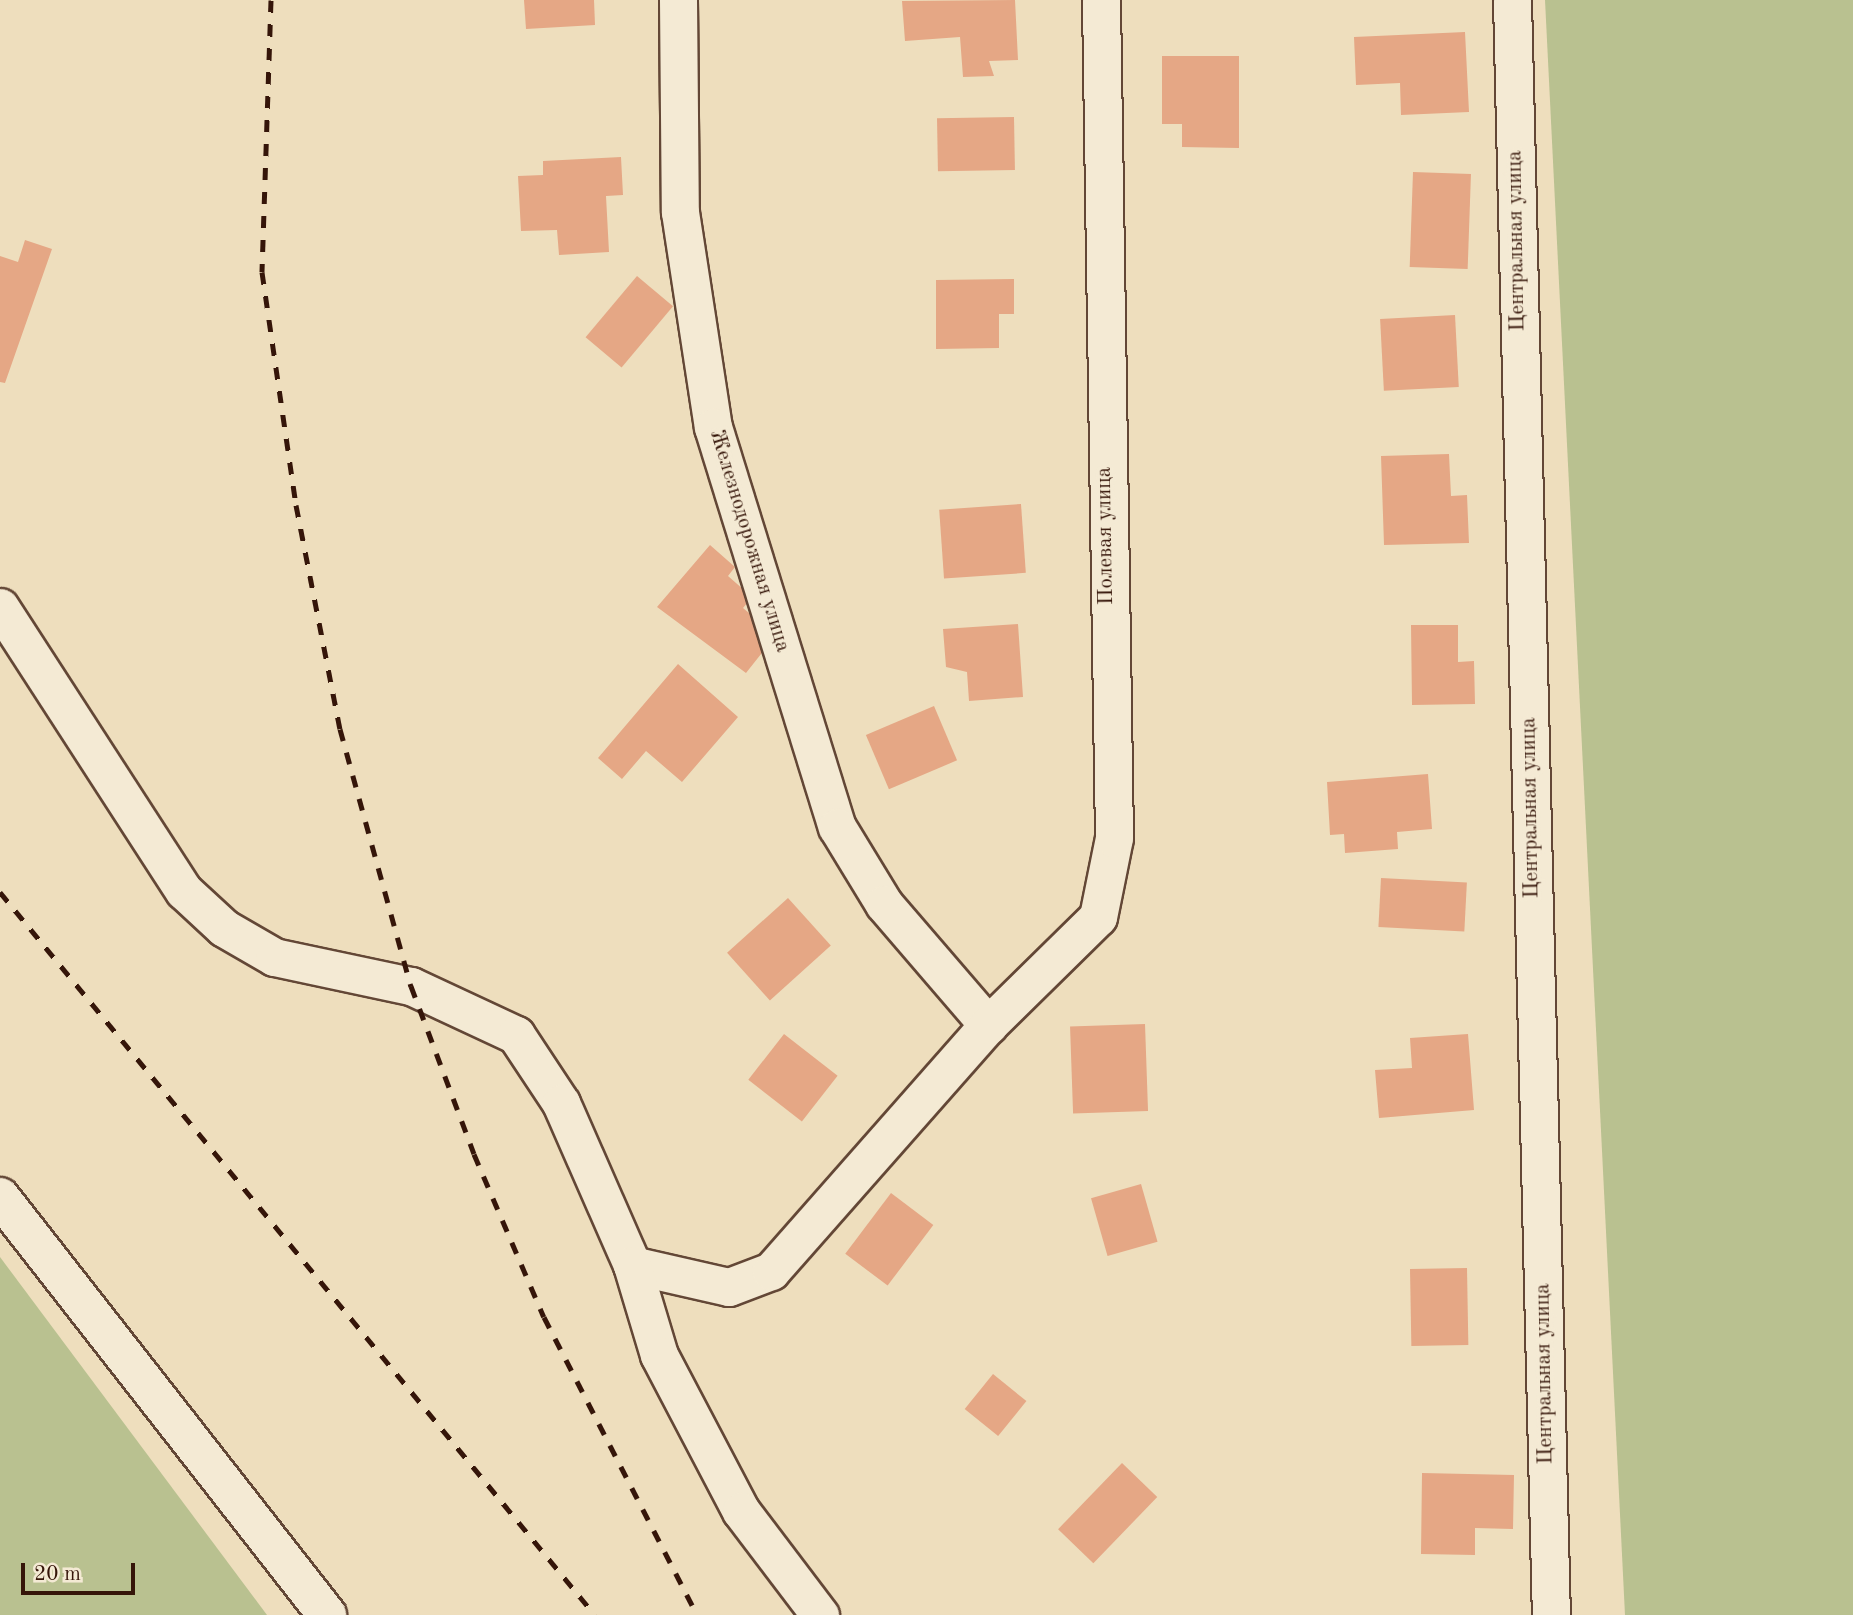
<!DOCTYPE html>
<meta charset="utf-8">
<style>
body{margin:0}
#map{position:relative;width:1853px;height:1615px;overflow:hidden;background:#eedebd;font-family:"Old Standard TT",serif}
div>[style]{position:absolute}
.green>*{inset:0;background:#b9c190}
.building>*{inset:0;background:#e5a785;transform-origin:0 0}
.roads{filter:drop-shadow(2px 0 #634736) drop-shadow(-2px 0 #634736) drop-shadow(0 2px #634736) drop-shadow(0 -2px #634736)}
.minor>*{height:37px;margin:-18.5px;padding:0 18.5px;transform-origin:18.5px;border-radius:18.5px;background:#f4ead4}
.tertiary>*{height:38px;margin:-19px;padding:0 19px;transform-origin:19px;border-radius:19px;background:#f4ead4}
.rail>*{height:5px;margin-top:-2.5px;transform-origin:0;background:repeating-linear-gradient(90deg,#351509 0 12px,transparent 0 24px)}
span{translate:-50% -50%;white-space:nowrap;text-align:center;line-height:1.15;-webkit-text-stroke:7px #f4ead4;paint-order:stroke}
.street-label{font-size:21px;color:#351509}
.scale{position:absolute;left:21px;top:1563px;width:114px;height:32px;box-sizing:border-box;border:4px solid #351509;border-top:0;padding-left:9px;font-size:21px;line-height:24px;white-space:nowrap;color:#351509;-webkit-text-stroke:5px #f4ead4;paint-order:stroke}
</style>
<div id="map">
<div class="green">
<div style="clip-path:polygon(1545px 0,1853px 0,1853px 1615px,1625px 1615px)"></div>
<div style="clip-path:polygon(0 1257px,267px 1615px,0 1615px)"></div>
</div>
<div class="building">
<div style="clip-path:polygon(524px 0,594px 0,595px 25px,526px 29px)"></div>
<div style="clip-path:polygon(1015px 0,1018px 60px,989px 61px,994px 76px,963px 77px,960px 37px,905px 41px,902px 1px)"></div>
<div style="clip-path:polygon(1465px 32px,1469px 112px,1401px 115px,1400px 83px,1356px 85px,1354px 37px)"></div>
<div style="clip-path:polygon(1162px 56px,1239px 56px,1239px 148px,1182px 147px,1182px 124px,1162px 124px)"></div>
<div style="left:1014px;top:117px;width:53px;height:77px;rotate:89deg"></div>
<div style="clip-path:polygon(621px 157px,623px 195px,606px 196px,609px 252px,559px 255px,557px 230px,521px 231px,518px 176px,543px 175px,543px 161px)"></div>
<div style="left:1413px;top:172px;width:58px;height:95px;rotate:2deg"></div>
<div style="clip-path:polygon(25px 240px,52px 249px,5px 383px,0 382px,0 256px,18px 262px)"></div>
<div style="left:637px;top:276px;width:47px;height:80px;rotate:40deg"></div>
<div style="clip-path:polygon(1014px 279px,1014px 314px,999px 314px,999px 348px,936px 349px,936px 280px)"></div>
<div style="left:1455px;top:315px;width:72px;height:75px;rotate:87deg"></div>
<div style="clip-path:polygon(1449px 454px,1451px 496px,1467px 495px,1469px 543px,1384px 545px,1381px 456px)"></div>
<div style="left:1021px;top:504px;width:69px;height:82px;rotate:86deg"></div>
<div style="clip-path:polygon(710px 545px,735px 567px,728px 576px,752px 597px,743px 608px,762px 624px,765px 649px,746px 673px,657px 607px)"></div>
<div style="clip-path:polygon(1018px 624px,1023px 697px,969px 701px,967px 672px,946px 667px,943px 629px)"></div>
<div style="clip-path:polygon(1411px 625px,1458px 625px,1458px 662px,1474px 661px,1475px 704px,1412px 705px)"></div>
<div style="clip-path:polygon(678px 664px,738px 717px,682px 782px,646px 751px,622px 779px,598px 758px)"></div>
<div style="left:934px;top:706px;width:59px;height:74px;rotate:67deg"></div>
<div style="clip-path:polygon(1428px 774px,1432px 829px,1397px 832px,1398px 849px,1345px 853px,1344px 834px,1330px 835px,1327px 782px)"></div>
<div style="left:1381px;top:878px;width:86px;height:49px;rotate:3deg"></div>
<div style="left:788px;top:898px;width:64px;height:82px;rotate:48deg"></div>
<div style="left:1145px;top:1024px;width:87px;height:75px;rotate:88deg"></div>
<div style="left:784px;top:1034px;width:68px;height:58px;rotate:38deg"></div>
<div style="clip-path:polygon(1468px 1034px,1474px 1110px,1379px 1118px,1375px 1070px,1412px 1068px,1410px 1038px)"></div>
<div style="left:1141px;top:1184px;width:60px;height:52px;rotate:74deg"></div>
<div style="left:891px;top:1193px;width:53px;height:76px;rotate:37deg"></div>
<div style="left:1467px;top:1268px;width:77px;height:57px;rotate:89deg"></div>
<div style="left:993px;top:1374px;width:43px;height:45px;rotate:39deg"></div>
<div style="left:1122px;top:1463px;width:49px;height:92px;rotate:44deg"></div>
<div style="clip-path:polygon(1422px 1473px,1514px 1475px,1513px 1529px,1475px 1528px,1475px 1555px,1421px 1554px)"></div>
</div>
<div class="roads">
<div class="minor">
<div style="left:678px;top:0;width:212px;rotate:89.5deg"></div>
<div style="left:680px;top:212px;width:218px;rotate:81.3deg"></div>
<div style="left:713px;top:427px;width:419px;rotate:72.8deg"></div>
<div style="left:837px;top:827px;width:90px;rotate:58.6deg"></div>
<div style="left:884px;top:904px;width:160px;rotate:49.3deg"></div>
<div style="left:1512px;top:0;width:1615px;rotate:88.62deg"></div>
<div style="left:0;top:607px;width:338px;rotate:57.1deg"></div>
<div style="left:184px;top:891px;width:54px;rotate:42.8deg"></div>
<div style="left:224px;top:928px;width:58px;rotate:30.1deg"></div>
<div style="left:274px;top:957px;width:140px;rotate:12deg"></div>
<div style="left:411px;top:986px;width:116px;rotate:25deg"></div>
<div style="left:516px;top:1035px;width:82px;rotate:56.5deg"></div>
<div style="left:561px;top:1103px;width:177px;rotate:66.3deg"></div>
<div style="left:632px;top:1265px;width:99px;rotate:12.8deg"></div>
<div style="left:729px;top:1287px;width:45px;rotate:-20.9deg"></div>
<div style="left:771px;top:1271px;width:328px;rotate:-48.6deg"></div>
<div style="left:988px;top:1025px;width:154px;rotate:-44.5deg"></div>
<div style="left:1098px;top:917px;width:81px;rotate:-78.6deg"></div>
<div style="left:1114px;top:838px;width:838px;rotate:-90.89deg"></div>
<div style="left:632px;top:1265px;width:94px;rotate:73.3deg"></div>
<div style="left:659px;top:1355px;width:176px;rotate:62.3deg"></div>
<div style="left:741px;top:1511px;width:131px;rotate:52.8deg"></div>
</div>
<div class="tertiary">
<div style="left:0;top:1197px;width:531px;rotate:51.96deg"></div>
</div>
</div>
<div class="rail">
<div style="left:271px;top:0;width:272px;rotate:91.9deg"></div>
<div style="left:262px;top:272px;width:235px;rotate:81.7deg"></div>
<div style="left:296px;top:505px;width:228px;rotate:78.9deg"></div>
<div style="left:340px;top:729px;width:267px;rotate:74.6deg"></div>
<div style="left:411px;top:986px;width:179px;rotate:69.4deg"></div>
<div style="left:474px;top:1154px;width:177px;rotate:66.8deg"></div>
<div style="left:544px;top:1317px;width:335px;rotate:62.8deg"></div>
<div style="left:0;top:892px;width:936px;rotate:50.55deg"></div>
</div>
<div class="street-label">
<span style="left:1517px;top:241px;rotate:-91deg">Центральная улица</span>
<span style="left:1106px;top:536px;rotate:-91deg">Полевая улица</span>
<span style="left:749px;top:541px;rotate:73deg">Железнодорожная улица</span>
<span style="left:1531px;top:808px;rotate:-91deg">Центральная улица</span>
<span style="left:1545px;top:1374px;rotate:-91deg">Центральная улица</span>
</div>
<div class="scale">20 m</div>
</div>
